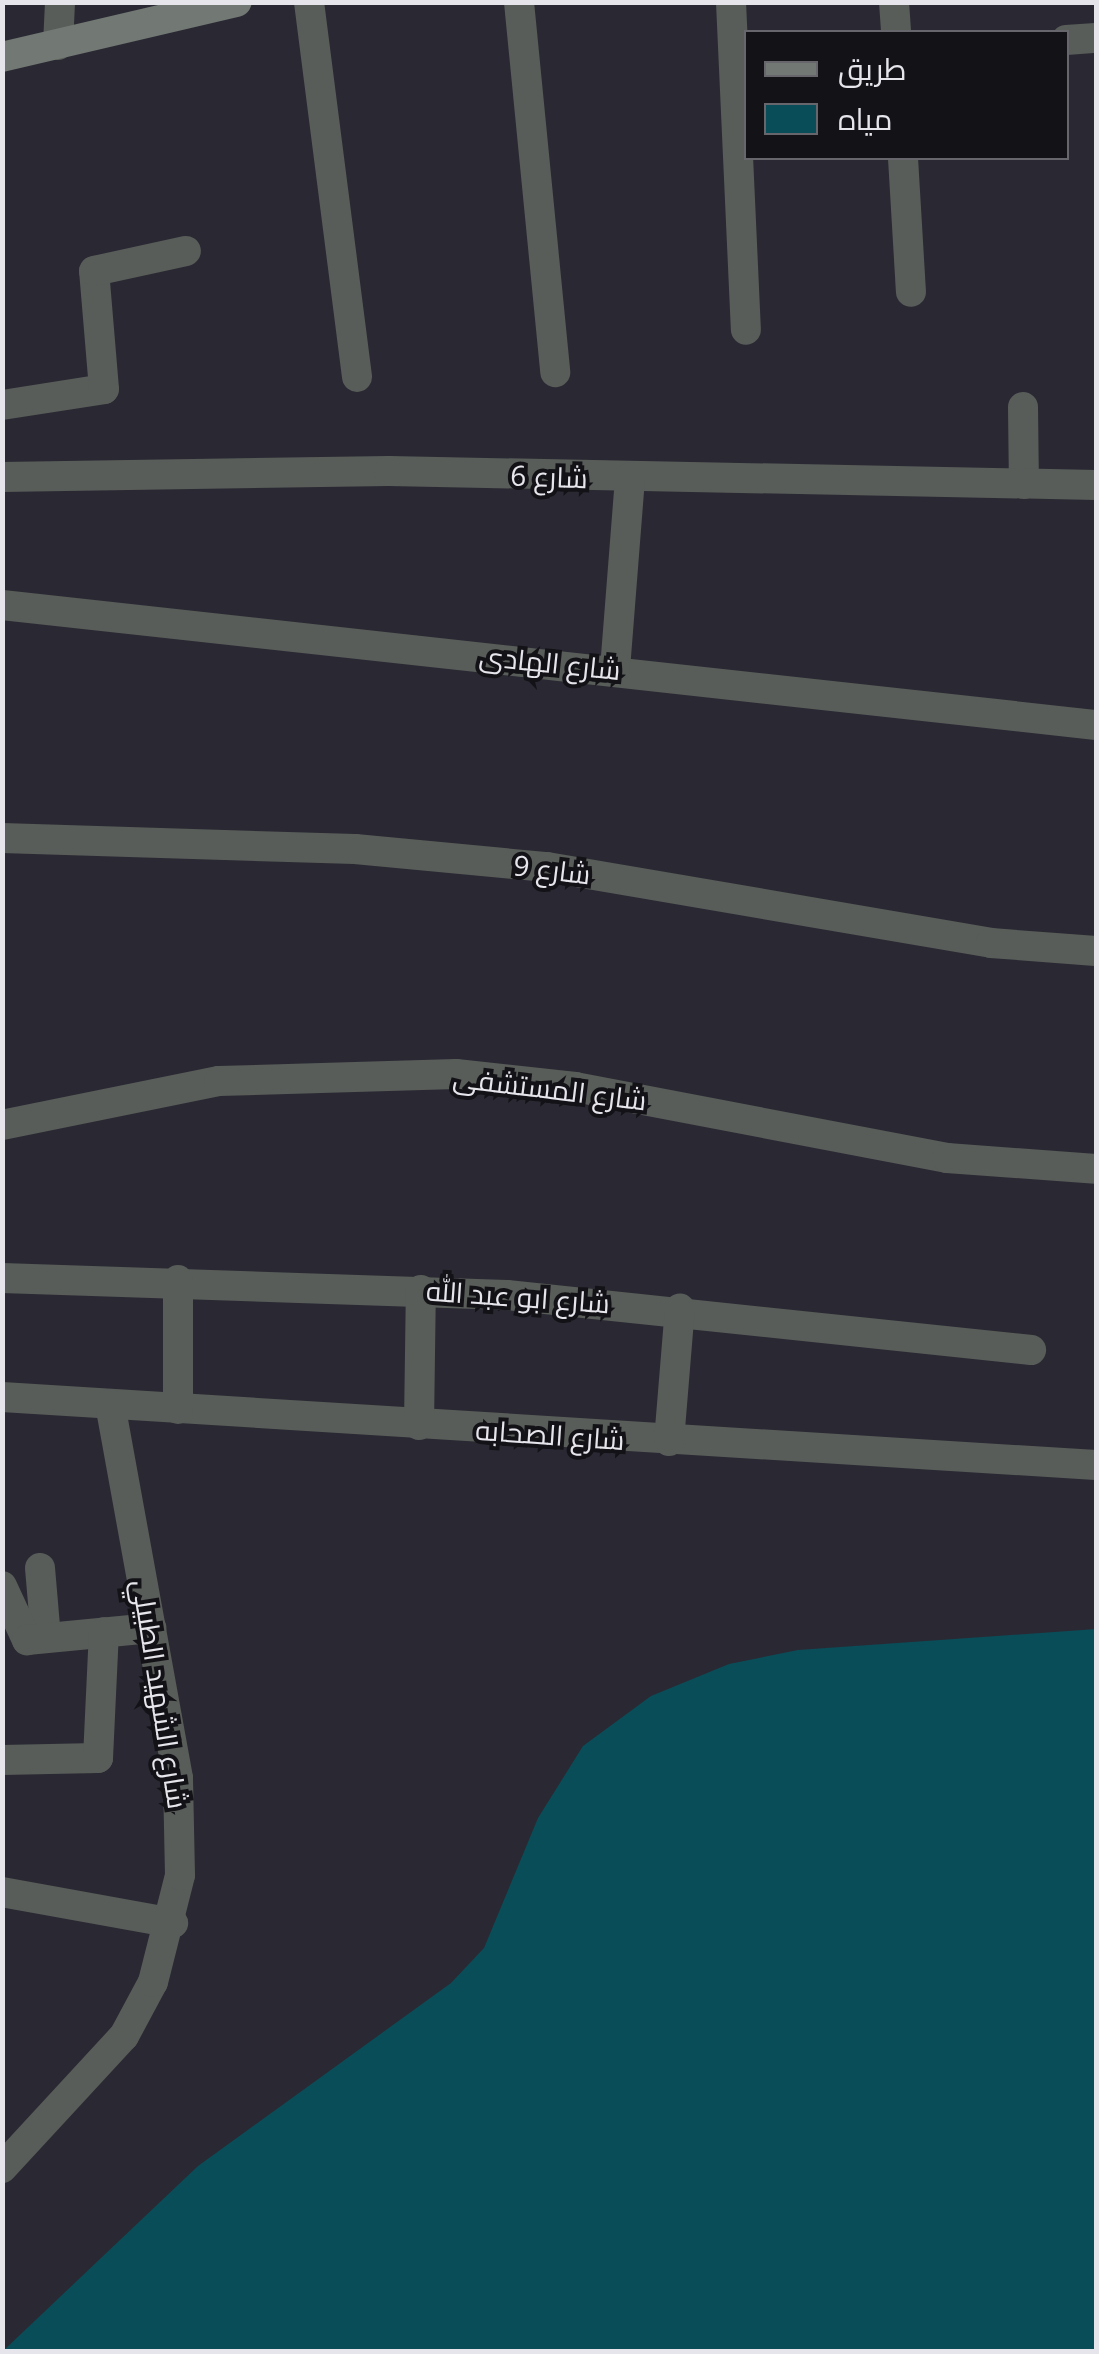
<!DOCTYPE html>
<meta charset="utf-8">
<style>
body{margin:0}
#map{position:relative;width:1099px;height:2354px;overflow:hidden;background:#2a2933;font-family:"Open Sans",Cairo,sans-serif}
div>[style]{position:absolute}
.water>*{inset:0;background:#094d58}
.street>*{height:30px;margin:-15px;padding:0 15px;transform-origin:15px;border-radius:15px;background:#585d59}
.secondary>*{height:30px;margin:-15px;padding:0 15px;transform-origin:15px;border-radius:15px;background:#727873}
span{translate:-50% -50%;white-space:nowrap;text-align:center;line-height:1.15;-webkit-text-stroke:8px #131217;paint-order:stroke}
.street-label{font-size:28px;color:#e6e5ec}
.frame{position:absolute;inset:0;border:5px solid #e6e5ec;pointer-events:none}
.legend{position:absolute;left:744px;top:30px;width:325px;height:130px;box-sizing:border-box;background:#131217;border:2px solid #67666c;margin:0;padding:12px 18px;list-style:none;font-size:30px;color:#e6e5ec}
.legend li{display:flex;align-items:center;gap:20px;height:50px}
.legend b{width:50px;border:2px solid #67666c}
</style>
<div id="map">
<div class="water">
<div style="clip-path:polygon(1096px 1629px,1096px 2351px,3px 2351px,198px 2166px,451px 1983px,484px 1948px,538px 1818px,583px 1746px,651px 1696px,729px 1664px,798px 1650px)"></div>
</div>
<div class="street">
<div style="left:309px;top:2px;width:378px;rotate:82.7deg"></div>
<div style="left:519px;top:2px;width:372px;rotate:84.4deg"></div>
<div style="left:731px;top:2px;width:328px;rotate:87.4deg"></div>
<div style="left:894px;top:2px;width:30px;rotate:86deg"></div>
<div style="left:1066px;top:40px;width:30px;rotate:-4deg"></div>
<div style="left:58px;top:45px;width:43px;rotate:-87.3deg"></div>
<div style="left:903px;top:158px;width:134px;rotate:86.6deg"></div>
<div style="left:2px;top:405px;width:103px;rotate:-8.9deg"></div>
<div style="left:104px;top:389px;width:118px;rotate:-94.8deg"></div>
<div style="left:94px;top:271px;width:94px;rotate:-12.3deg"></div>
<div style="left:1023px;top:407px;width:77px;rotate:89.3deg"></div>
<div style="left:2px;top:477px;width:387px;rotate:-0.9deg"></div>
<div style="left:389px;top:471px;width:707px;rotate:1.13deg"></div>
<div style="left:2px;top:605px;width:1101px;rotate:6.26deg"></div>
<div style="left:615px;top:669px;width:192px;rotate:-85.5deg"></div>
<div style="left:2px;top:838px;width:353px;rotate:1.8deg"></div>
<div style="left:355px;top:849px;width:193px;rotate:5.4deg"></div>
<div style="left:547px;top:867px;width:450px;rotate:9.7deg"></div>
<div style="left:991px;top:943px;width:105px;rotate:4.4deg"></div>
<div style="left:2px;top:1125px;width:221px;rotate:-11.5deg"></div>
<div style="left:219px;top:1081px;width:237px;rotate:-1.7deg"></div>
<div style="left:456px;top:1074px;width:120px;rotate:6.2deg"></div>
<div style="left:575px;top:1087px;width:379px;rotate:10.8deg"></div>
<div style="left:947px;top:1158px;width:149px;rotate:4.2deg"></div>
<div style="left:2px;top:1278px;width:505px;rotate:1.93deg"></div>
<div style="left:507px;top:1295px;width:527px;rotate:5.99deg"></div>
<div style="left:2px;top:1397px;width:1096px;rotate:3.56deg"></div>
<div style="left:178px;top:1409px;width:129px;rotate:-90deg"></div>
<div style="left:419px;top:1425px;width:135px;rotate:-89.2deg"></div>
<div style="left:669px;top:1441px;width:133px;rotate:-85.3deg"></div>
<div style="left:40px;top:1568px;width:70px;rotate:85.1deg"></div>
<div style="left:2px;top:1586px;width:60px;rotate:65.2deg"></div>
<div style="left:27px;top:1640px;width:125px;rotate:-5.5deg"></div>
<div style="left:2px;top:1760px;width:96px;rotate:-1.2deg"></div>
<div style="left:98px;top:1758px;width:126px;rotate:-87.3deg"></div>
<div style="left:2px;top:1892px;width:174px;rotate:10.3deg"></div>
<div style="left:2px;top:2168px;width:180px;rotate:-47.3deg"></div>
<div style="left:124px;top:2036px;width:61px;rotate:-61.8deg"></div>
<div style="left:153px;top:1982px;width:110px;rotate:-75.8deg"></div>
<div style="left:180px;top:1875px;width:97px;rotate:-91.2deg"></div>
<div style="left:178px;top:1778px;width:380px;rotate:-100.3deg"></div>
</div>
<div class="secondary">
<div style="left:2px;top:57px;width:241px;rotate:-13.2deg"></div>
</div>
<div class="street-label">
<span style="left:549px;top:476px;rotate:2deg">شارع 6</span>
<span style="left:550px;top:662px;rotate:6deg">شارع الهادى</span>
<span style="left:552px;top:869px;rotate:7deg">شارع 9</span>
<span style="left:550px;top:1088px;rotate:7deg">شارع المستشفى</span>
<span style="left:518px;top:1296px;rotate:4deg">شارع ابو عبد الله</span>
<span style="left:550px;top:1434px;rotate:4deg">شارع الصحابه</span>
<span style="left:161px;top:1694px;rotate:81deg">شارع الشهيد الطبيلي</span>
</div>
<div class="frame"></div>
<ul class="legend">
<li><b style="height:12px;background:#727873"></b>طريق</li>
<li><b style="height:28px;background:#094d58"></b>مياه</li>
</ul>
</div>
